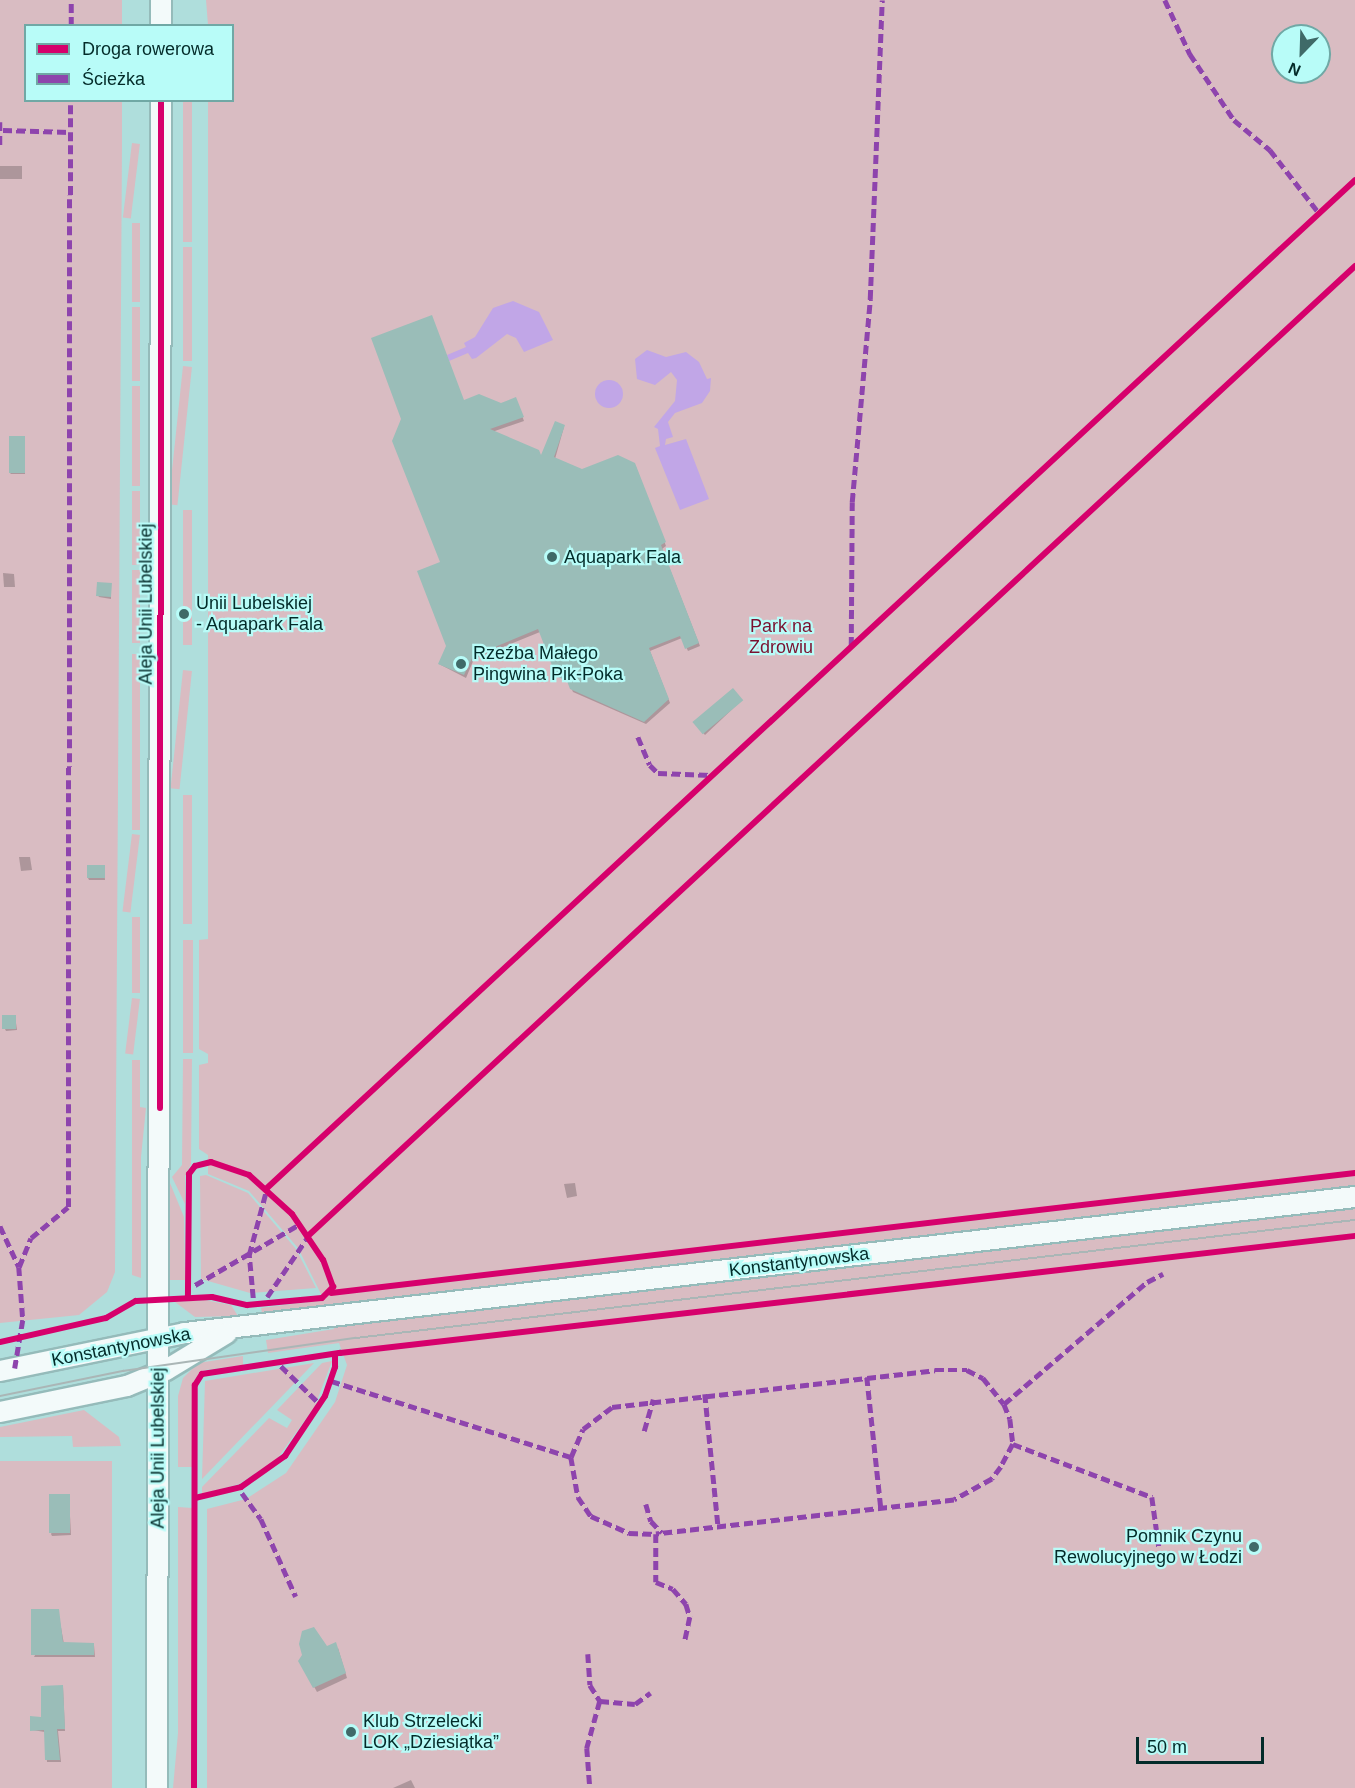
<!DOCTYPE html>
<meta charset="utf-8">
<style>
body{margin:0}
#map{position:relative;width:1355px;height:1788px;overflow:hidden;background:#afdedc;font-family:Arial,sans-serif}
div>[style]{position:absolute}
.green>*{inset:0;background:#d9bcc2;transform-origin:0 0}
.water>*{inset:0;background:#c1a6e7}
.round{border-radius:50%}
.shadow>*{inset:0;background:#0003;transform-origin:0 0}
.building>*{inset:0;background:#9abdb8;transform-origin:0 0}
.roads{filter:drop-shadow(2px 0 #95bbba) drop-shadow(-2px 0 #95bbba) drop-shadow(0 2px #95bbba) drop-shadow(0 -2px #95bbba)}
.secondary>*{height:20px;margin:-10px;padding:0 10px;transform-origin:10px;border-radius:10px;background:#f3fafa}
.tram>*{height:1.5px;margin:-0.75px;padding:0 0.75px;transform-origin:0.75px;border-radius:0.75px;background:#aab6b6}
.quiet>*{height:4.5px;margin-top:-2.25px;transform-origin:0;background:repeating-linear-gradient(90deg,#8e44ad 0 9px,transparent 0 13.5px)}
.cycleway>*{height:6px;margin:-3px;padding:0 3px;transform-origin:3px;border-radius:3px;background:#d6006c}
.dots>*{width:16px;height:16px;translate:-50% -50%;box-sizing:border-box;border:3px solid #b8fcf8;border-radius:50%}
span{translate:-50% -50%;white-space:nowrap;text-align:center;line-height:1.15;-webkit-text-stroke:4.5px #b8fcf8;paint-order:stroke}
.poi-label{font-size:18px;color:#032b29}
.left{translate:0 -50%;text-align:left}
.right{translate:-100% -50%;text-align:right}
.street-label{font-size:18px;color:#032b29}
.park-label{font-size:18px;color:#7b112f}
.legend{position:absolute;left:24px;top:24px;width:210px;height:78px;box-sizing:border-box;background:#b8fcf8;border:2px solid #70a8a5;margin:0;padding:8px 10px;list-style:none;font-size:18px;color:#032b29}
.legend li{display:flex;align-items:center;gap:12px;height:30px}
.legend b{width:30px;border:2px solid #70a8a5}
.north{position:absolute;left:1271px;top:24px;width:60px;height:60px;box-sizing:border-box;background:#b8fcf8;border:2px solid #70a8a5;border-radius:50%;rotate:203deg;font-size:16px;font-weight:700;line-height:24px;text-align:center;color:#032b29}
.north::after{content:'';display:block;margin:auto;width:21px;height:27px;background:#3f6a68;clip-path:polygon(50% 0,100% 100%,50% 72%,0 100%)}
.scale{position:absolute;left:1136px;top:1737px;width:128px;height:27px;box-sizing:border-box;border:3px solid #032b29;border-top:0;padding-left:8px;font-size:18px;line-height:21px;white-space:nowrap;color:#032b29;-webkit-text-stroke:4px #b8fcf8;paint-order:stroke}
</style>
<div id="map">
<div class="green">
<div style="clip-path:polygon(0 0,122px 0,122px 25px,26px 26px,26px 100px,122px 101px,122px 144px,115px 1272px,107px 1292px,79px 1315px,0 1323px)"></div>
<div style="clip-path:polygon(evenodd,206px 0,1355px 0,1355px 1788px,207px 1788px,207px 1509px,246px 1499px,286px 1473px,335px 1402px,347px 1365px,339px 1343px,268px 1353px,266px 1340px,334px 1329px,326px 1306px,262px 1313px,261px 1308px,324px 1300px,298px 1248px,249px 1191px,208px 1174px,208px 1155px,199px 1149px,199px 1065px,208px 1063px,208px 1054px,199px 1049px,199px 940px,208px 939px,208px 101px,232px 100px,232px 26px,208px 25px,206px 0,1283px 36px,1319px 36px,1319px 72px,1283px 72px,1283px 36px)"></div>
<div style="left:183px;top:101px;width:9px;height:141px"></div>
<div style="left:132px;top:143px;width:8px;height:75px;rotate:7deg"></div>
<div style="left:132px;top:223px;width:8px;height:79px"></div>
<div style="left:183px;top:247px;width:9px;height:114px"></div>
<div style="left:132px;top:307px;width:8px;height:74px"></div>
<div style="left:183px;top:366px;width:9px;height:139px;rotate:6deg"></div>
<div style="left:140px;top:386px;width:100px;height:8px;rotate:90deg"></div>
<div style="left:132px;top:491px;width:8px;height:74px"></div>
<div style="left:183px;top:510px;width:9px;height:135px"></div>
<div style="left:132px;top:570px;width:8px;height:73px"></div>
<div style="left:132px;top:654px;width:8px;height:176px"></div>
<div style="left:183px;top:670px;width:9px;height:119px;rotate:6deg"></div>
<div style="left:183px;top:795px;width:9px;height:129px"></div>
<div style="left:132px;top:834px;width:8px;height:78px;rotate:7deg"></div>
<div style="left:132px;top:917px;width:8px;height:76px"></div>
<div style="left:183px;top:940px;width:10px;height:113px"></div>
<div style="left:132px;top:998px;width:8px;height:56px;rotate:7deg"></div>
<div style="clip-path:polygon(183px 1059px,192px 1059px,191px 1164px,185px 1176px,185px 1204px,172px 1177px,182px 1165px)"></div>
<div style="clip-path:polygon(132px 1060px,140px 1060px,140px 1107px,146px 1108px,141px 1157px,141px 1278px,132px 1275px)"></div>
<div style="clip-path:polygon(206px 1175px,248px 1193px,296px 1249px,316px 1288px,250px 1293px,201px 1279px,200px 1176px)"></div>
<div style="clip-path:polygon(170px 1183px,184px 1217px,185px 1280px,170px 1280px)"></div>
<div style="clip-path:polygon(205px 1300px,231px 1305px,238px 1316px,195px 1317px,175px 1302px)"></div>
<div style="clip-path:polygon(243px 1356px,243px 1365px,205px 1370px,195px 1379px,193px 1467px,178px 1467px,178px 1396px,183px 1378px,198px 1363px)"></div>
<div style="clip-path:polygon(332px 1361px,315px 1406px,277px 1459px,239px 1484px,202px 1494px,202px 1487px,269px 1418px,287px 1428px,292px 1420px,277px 1410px,322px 1363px)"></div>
<div style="clip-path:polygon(314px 1363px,202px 1479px,205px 1381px)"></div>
<div style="clip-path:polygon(84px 1410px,119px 1437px,121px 1446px,73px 1447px,72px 1436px,0 1437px,0 1427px)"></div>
<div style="left:112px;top:1461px;width:327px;height:112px;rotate:90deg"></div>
<div style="clip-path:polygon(178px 1507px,192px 1508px,192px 1788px,173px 1788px,178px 1733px)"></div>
</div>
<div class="water">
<div style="clip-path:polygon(513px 301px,539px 312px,553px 340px,524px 352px,516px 338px,507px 334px,476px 358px,472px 359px,468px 353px,449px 361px,447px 355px,466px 347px,464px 343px,475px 337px,493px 308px)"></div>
<div style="clip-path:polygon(647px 350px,666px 357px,686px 352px,699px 362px,707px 379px,711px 378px,710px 391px,702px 403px,675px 413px,668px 422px,673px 437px,666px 439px,665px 445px,686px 439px,709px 499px,680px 510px,655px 448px,660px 446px,658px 429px,654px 427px,675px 401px,677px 380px,671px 372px,655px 385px,637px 379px,635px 359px)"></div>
<div class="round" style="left:595px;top:380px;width:28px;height:28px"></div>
</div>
<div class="shadow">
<div style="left:0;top:166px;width:22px;height:13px"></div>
<div style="clip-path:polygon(464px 402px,501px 405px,517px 402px,524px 421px,492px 432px,541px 458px,564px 427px,555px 459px,582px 471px,636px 467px,666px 546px,662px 549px,700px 646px,688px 651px,682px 638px,650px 651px,670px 703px,646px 724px,573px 692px,569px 683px,557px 675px,540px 632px,474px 659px,466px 678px,439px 664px,447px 646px)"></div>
<div style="clip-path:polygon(24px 438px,25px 474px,11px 474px,9px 472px)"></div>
<div style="clip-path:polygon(3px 573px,14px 574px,15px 587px,4px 587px)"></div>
<div style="clip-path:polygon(111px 585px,111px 599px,99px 597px,98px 595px)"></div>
<div style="clip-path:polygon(742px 700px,705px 735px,696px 725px)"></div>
<div style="clip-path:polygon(19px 857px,30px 857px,32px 870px,21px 871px)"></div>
<div style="clip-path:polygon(104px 867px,105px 880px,89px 880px,88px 878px)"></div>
<div style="clip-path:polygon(15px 1016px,17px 1030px,6px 1031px,5px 1029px)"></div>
<div style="clip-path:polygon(575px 1183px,577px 1196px,567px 1198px,564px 1184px)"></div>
<div style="clip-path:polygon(69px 1496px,71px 1535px,52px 1536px,51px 1534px)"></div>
<div style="clip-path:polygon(58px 1611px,64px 1644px,94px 1645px,95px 1657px,34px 1657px)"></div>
<div style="clip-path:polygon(327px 1647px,338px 1648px,347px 1678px,317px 1692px,300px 1661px)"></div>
<div style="clip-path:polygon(63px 1687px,65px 1731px,58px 1731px,61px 1762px,47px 1762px,45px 1732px,32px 1730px)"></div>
<div style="clip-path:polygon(411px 1780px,415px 1788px,393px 1788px)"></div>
</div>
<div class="building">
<div style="clip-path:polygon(432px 315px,464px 400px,479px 394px,501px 403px,516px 397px,524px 417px,490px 429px,539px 450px,541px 455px,555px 421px,565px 425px,554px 457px,582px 469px,618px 455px,635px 463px,666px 542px,661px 545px,699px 643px,685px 649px,680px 636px,649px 648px,669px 699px,644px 722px,570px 689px,567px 681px,556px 676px,538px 629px,473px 656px,464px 675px,438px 664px,446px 646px,417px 571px,440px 562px,392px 441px,401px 419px,371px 338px)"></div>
<div style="left:9px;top:436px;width:16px;height:37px"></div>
<div style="left:97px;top:582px;width:15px;height:14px;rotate:4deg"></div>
<div style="left:733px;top:688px;width:16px;height:53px;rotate:50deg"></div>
<div style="left:87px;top:865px;width:18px;height:13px"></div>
<div style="left:16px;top:1015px;width:14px;height:14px;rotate:90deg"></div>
<div style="left:70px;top:1494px;width:39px;height:21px;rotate:90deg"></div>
<div style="clip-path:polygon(31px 1609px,59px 1609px,63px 1642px,94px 1643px,94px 1655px,31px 1655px)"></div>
<div style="clip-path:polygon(314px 1627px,327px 1646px,336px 1642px,346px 1673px,313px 1688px,298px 1661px,302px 1655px,299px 1644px,302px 1631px)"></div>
<div style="clip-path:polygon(63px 1685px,65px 1729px,57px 1729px,60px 1760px,45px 1760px,44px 1730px,30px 1731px,30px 1716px,41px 1717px,41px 1686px)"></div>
</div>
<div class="roads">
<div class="secondary">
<div style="left:161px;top:0;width:26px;rotate:90deg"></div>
<div style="left:0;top:1371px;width:189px;rotate:-11.6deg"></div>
<div style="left:185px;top:1333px;width:1178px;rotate:-6.63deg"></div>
<div style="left:0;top:1412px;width:130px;rotate:-11.6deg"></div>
<div style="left:127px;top:1386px;width:42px;rotate:-22.3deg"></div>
<div style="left:166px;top:1370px;width:71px;rotate:-31.2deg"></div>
<div style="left:157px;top:1788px;width:1688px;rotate:-89.86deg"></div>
</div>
</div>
<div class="tram">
<div style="left:0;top:1396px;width:126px;rotate:-11.5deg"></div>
<div style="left:123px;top:1371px;width:235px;rotate:-8.1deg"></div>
<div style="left:356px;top:1338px;width:1006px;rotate:-6.74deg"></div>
</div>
<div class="quiet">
<div style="left:1165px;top:0;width:60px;rotate:65.2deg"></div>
<div style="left:1190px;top:54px;width:79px;rotate:56.3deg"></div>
<div style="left:1234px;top:120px;width:47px;rotate:39.8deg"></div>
<div style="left:1270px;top:150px;width:80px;rotate:52.1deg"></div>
<div style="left:71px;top:26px;width:26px;rotate:-90deg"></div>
<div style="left:0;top:122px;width:23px;rotate:90deg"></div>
<div style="left:3px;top:130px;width:67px;rotate:1.7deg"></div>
<div style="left:851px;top:646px;width:144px;rotate:-89.6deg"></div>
<div style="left:852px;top:502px;width:204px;rotate:-84.9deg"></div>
<div style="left:870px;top:299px;width:299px;rotate:-87.7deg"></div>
<div style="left:638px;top:737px;width:30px;rotate:67deg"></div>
<div style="left:650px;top:765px;width:11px;rotate:45deg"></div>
<div style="left:658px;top:773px;width:53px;rotate:2.2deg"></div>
<div style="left:0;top:1226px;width:45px;rotate:65.1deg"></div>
<div style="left:19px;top:1267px;width:53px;rotate:85.7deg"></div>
<div style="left:23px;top:1320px;width:49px;rotate:99.5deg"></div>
<div style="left:19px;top:1267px;width:31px;rotate:-68deg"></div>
<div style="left:31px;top:1238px;width:48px;rotate:-40deg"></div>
<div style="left:68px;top:1207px;width:1107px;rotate:-89.9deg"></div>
<div style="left:195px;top:1285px;width:121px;rotate:-30.2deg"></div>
<div style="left:267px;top:1297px;width:75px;rotate:-55.9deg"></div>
<div style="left:253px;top:1298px;width:43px;rotate:-95.3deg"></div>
<div style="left:249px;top:1255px;width:69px;rotate:-75deg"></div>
<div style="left:281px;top:1366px;width:54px;rotate:44.3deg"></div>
<div style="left:867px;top:1377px;width:132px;rotate:83.9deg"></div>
<div style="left:331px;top:1381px;width:252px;rotate:17.6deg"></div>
<div style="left:571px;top:1457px;width:41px;rotate:80.1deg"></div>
<div style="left:578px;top:1497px;width:23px;rotate:56deg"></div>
<div style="left:591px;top:1516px;width:42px;rotate:24.1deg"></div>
<div style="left:629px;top:1533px;width:27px;rotate:2deg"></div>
<div style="left:656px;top:1534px;width:48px;rotate:90deg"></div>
<div style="left:656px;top:1582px;width:18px;rotate:22deg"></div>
<div style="left:673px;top:1589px;width:20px;rotate:49deg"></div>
<div style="left:686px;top:1604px;width:14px;rotate:73deg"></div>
<div style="left:690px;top:1617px;width:25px;rotate:102deg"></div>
<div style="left:705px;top:1394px;width:132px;rotate:84.3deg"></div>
<div style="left:1004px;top:1404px;width:188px;rotate:-40.5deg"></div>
<div style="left:1147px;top:1282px;width:18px;rotate:-27deg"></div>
<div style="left:644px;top:1431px;width:33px;rotate:-74deg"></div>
<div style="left:1013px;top:1444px;width:149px;rotate:20.9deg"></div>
<div style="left:1152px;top:1497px;width:50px;rotate:82deg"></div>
<div style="left:571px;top:1457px;width:30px;rotate:-67deg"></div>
<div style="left:583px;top:1429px;width:36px;rotate:-37deg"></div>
<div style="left:612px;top:1407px;width:325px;rotate:-6.5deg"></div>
<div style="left:935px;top:1370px;width:32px"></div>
<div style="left:967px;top:1370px;width:18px;rotate:27deg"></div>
<div style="left:983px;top:1378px;width:33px;rotate:51deg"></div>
<div style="left:1004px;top:1404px;width:16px;rotate:68deg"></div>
<div style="left:1010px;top:1419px;width:25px;rotate:83deg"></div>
<div style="left:1013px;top:1444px;width:26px;rotate:118deg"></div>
<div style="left:1001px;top:1467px;width:15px;rotate:127deg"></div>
<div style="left:992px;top:1479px;width:43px;rotate:151.1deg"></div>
<div style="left:954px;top:1500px;width:300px;rotate:173.5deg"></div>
<div style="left:242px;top:1493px;width:32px;rotate:54deg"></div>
<div style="left:261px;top:1519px;width:85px;rotate:65.8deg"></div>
<div style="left:646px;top:1504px;width:18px;rotate:74deg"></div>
<div style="left:651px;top:1521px;width:16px;rotate:47deg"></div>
<div style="left:588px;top:1654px;width:31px;rotate:86deg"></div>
<div style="left:590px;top:1685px;width:19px;rotate:58deg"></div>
<div style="left:600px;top:1701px;width:49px;rotate:105.5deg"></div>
<div style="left:587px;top:1748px;width:40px;rotate:85.7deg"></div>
<div style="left:600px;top:1701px;width:35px;rotate:5deg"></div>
<div style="left:635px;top:1704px;width:19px;rotate:-36deg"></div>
</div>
<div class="cycleway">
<div style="left:160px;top:1108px;width:1008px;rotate:-89.94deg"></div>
<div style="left:267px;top:1188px;width:1483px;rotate:-42.81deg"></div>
<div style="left:309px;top:1235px;width:1426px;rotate:-42.81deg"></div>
<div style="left:331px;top:1293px;width:1031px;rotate:-6.68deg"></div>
<div style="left:0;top:1342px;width:109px;rotate:-12.8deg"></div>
<div style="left:106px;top:1318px;width:34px;rotate:-30deg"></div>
<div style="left:136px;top:1301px;width:76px;rotate:-3deg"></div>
<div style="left:212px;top:1297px;width:36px;rotate:13deg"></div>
<div style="left:247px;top:1305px;width:75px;rotate:-5.3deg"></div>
<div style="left:322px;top:1298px;width:16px;rotate:-45deg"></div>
<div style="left:333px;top:1287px;width:29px;rotate:-110deg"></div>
<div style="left:323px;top:1260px;width:55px;rotate:-124deg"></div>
<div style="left:292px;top:1214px;width:58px;rotate:-137.8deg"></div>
<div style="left:249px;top:1175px;width:40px;rotate:-161.1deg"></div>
<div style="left:211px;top:1162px;width:16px;rotate:166deg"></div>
<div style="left:195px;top:1166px;width:10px;rotate:127deg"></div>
<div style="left:189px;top:1174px;width:124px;rotate:90.5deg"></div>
<div style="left:195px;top:1498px;width:47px;rotate:-13.4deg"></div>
<div style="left:241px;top:1487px;width:54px;rotate:-35.2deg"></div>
<div style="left:285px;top:1456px;width:72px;rotate:-56.3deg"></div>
<div style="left:325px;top:1396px;width:31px;rotate:-71deg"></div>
<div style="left:335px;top:1367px;width:13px;rotate:-90deg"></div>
<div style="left:194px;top:1788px;width:403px;rotate:-89.9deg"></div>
<div style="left:195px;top:1385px;width:13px;rotate:-58deg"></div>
<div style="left:202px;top:1374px;width:140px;rotate:-8.7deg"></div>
<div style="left:340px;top:1353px;width:1022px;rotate:-6.58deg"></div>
</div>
<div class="dots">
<div style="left:552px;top:557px;background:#3f6a68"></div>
<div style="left:184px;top:614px;background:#3f6a68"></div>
<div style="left:461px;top:664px;background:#3f6a68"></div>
<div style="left:1254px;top:1547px;background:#3f6a68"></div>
<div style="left:351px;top:1732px;background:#3f6a68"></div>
</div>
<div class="poi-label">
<span class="left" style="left:564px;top:557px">Aquapark Fala</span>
<span class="left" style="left:196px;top:614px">Unii Lubelskiej<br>- Aquapark Fala</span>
<span class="left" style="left:473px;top:664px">Rzeźba Małego<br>Pingwina Pik-Poka</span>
<span class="right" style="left:1242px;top:1547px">Pomnik Czynu<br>Rewolucyjnego w Łodzi</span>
<span class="left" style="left:363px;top:1732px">Klub Strzelecki<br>LOK „Dziesiątka”</span>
</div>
<div class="street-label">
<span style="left:146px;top:604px;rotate:-90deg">Aleja Unii Lubelskiej</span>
<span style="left:799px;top:1262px;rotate:-7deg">Konstantynowska</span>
<span style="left:121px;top:1347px;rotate:-11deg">Konstantynowska</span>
<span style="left:158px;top:1448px;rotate:-90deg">Aleja Unii Lubelskiej</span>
</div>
<div class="park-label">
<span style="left:781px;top:637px">Park na<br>Zdrowiu</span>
</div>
<ul class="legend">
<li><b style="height:8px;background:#d6006c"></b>Droga rowerowa</li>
<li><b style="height:8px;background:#8e44ad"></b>Ścieżka</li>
</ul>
<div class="north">N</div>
<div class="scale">50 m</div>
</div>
